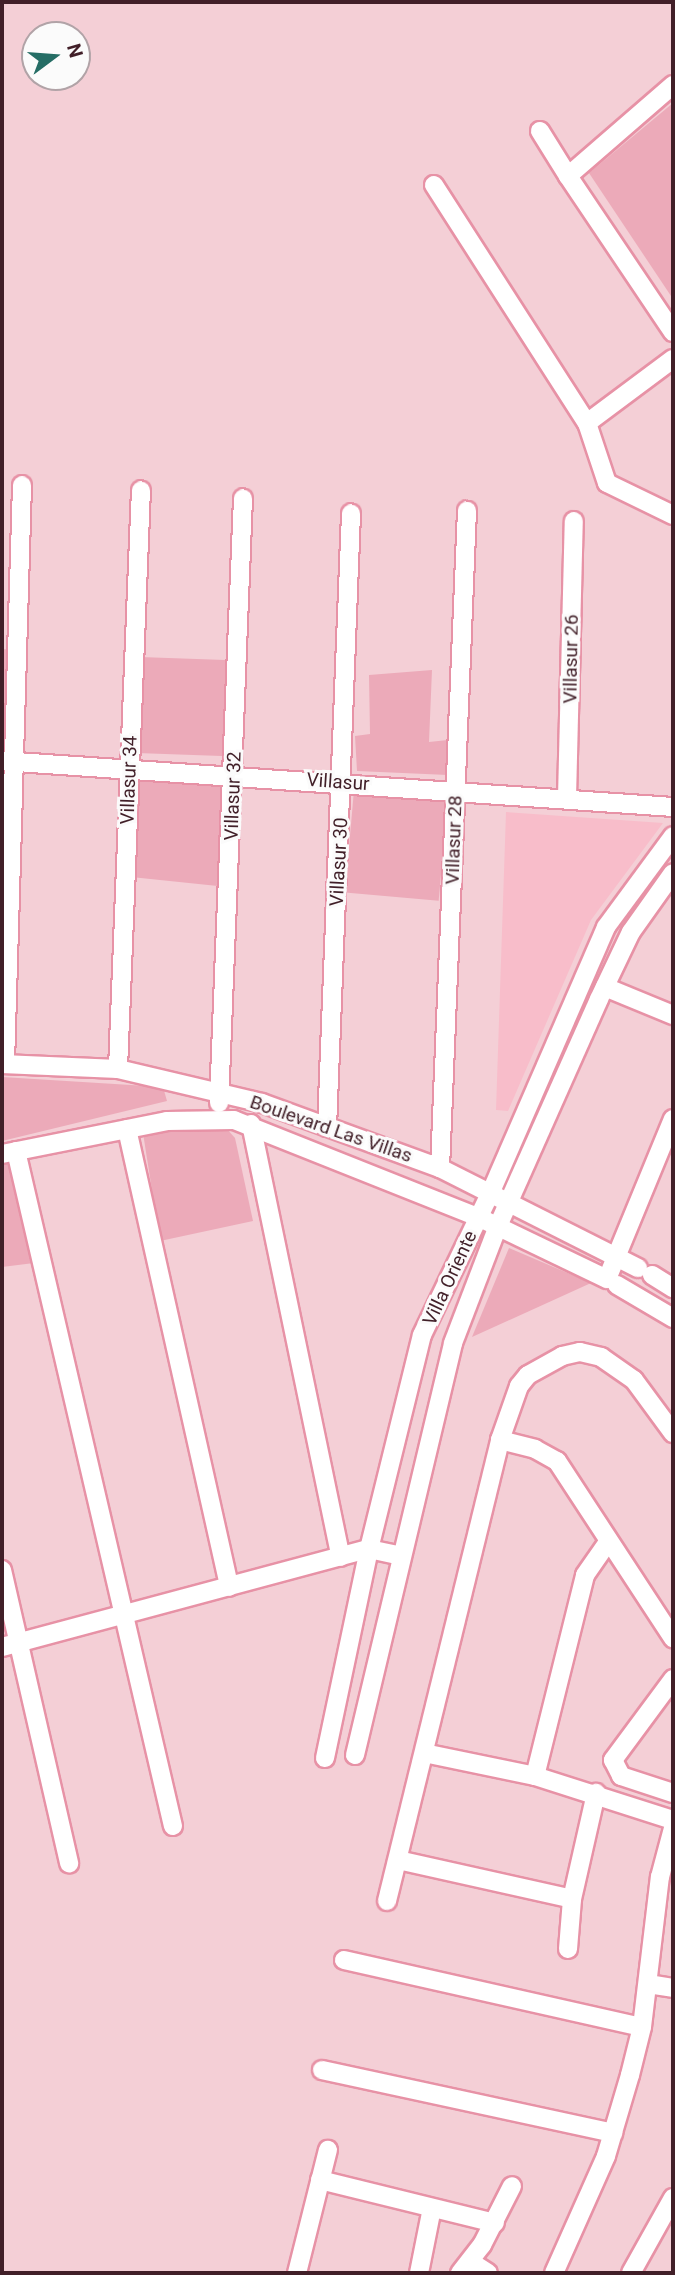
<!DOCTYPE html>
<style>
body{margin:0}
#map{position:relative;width:675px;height:2275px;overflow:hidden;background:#f4cfd6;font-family:Roboto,sans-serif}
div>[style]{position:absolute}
.built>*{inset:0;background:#f8bdca}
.green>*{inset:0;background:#ecaab9;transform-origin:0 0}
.roads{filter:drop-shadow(2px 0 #e792a6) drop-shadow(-2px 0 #e792a6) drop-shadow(0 2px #e792a6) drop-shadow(0 -2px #e792a6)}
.street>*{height:18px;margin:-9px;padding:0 9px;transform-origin:9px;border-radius:9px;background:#fff}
span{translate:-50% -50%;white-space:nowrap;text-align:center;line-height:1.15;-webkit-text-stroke:6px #fbfbfb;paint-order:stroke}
.street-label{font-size:19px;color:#411f28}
.frame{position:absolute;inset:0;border:4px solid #411f28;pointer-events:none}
.north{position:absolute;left:21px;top:21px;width:70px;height:70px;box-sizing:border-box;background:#fbfbfb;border:2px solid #b1a3a7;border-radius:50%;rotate:74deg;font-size:19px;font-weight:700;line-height:28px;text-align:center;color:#411f28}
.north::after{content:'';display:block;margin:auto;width:24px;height:32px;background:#256d65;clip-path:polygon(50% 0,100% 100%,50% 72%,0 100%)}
</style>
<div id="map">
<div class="built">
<div style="clip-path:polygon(506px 812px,663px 823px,591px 920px,508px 1111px,496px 1110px)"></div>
</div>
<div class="green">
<div style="clip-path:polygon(673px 103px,673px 299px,589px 173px)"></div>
<div style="clip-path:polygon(2px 649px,13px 650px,8px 744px,2px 743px)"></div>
<div style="left:140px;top:657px;width:92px;height:96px;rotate:2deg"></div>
<div style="clip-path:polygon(432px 670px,429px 742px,448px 740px,448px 775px,357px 771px,355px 736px,370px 734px,369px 675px)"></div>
<div style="left:137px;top:774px;width:92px;height:103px;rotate:6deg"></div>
<div style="left:354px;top:790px;width:94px;height:103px;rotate:5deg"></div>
<div style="clip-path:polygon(2px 1077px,163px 1087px,167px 1101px,2px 1141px)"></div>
<div style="clip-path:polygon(226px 1128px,235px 1138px,253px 1221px,160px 1241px,143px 1133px)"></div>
<div style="clip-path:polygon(14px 1160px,34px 1263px,2px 1267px,2px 1163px)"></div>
<div style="clip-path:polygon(509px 1248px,591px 1283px,472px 1337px)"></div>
</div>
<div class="roads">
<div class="street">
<div style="left:673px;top:85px;width:139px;rotate:139.1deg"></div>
<div style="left:568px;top:176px;width:188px;rotate:56.1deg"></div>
<div style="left:540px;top:131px;width:53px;rotate:58.1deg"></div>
<div style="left:434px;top:185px;width:283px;rotate:57.3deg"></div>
<div style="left:587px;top:423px;width:63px;rotate:71.6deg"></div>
<div style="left:607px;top:483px;width:73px;rotate:25.9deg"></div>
<div style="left:587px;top:423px;width:107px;rotate:-36.7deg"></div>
<div style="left:2px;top:761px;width:673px;rotate:3.92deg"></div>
<div style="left:567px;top:798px;width:277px;rotate:-88.6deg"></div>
<div style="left:605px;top:987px;width:74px;rotate:22.4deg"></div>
<div style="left:2px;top:1064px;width:116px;rotate:2.5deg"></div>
<div style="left:118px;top:1069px;width:148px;rotate:13.3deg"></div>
<div style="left:262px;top:1103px;width:189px;rotate:20.1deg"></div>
<div style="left:440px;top:1168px;width:222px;rotate:26.8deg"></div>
<div style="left:5px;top:1064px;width:579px;rotate:-88.32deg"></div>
<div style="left:118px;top:1069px;width:579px;rotate:-87.73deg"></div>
<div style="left:219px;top:1103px;width:605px;rotate:-87.73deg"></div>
<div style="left:251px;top:1124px;width:442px;rotate:78.3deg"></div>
<div style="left:327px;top:1127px;width:614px;rotate:-87.76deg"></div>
<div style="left:127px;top:1129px;width:469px;rotate:77.4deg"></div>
<div style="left:16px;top:1151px;width:693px;rotate:76.91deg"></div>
<div style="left:2px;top:1154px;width:168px;rotate:-11.3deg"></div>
<div style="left:167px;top:1121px;width:67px;rotate:-0.9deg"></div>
<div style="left:234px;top:1120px;width:263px;rotate:21.7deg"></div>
<div style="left:478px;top:1217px;width:143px;rotate:25.7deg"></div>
<div style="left:607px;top:1279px;width:173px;rotate:-67.6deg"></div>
<div style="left:440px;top:1168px;width:658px;rotate:-87.65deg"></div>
<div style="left:652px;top:1275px;width:25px;rotate:32deg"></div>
<div style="left:617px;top:1285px;width:65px;rotate:30.5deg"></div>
<div style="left:500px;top:1440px;width:36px;rotate:14deg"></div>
<div style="left:535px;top:1449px;width:25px;rotate:29deg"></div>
<div style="left:557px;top:1461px;width:212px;rotate:56.8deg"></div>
<div style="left:2px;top:1570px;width:301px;rotate:77.1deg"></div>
<div style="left:2px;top:1647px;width:380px;rotate:-15deg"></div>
<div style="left:369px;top:1549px;width:33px;rotate:12deg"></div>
<div style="left:673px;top:1679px;width:101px;rotate:126.5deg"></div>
<div style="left:613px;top:1760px;width:18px;rotate:63deg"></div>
<div style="left:621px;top:1776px;width:55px;rotate:18.1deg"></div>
<div style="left:424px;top:1753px;width:113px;rotate:11.7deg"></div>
<div style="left:535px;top:1776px;width:145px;rotate:17.7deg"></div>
<div style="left:355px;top:1755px;width:423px;rotate:-76.6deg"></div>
<div style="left:453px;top:1343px;width:125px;rotate:-69deg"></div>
<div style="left:498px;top:1226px;width:248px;rotate:-66deg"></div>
<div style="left:599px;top:999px;width:74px;rotate:-64.5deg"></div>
<div style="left:631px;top:932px;width:72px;rotate:-54.6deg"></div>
<div style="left:325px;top:1758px;width:214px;rotate:-78.1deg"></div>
<div style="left:369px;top:1549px;width:220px;rotate:-76.1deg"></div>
<div style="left:422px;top:1335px;width:157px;rotate:-64.3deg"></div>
<div style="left:490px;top:1194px;width:291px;rotate:-66.5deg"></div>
<div style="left:606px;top:927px;width:113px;rotate:-53.6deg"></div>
<div style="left:535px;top:1776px;width:207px;rotate:-76deg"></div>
<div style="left:585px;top:1575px;width:40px;rotate:-55.1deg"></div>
<div style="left:398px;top:1860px;width:178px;rotate:12.6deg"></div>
<div style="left:387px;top:1901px;width:475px;rotate:-76.2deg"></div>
<div style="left:500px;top:1440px;width:57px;rotate:-70.6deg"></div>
<div style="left:519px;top:1386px;width:14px;rotate:-51deg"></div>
<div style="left:528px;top:1375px;width:39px;rotate:-29deg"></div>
<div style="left:562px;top:1356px;width:18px;rotate:-13deg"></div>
<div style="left:580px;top:1352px;width:22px;rotate:13deg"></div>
<div style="left:601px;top:1357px;width:40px;rotate:34.9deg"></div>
<div style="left:634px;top:1380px;width:66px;rotate:53.7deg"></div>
<div style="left:568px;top:1949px;width:50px;rotate:-85.4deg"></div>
<div style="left:572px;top:1899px;width:109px;rotate:-77.2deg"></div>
<div style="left:344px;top:1960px;width:305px;rotate:12.7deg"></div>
<div style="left:648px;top:1984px;width:25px;rotate:9deg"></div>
<div style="left:322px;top:2070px;width:298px;rotate:12.2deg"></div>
<div style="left:320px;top:2180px;width:180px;rotate:13.8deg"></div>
<div style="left:471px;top:2262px;width:20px;rotate:33deg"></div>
<div style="left:297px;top:2273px;width:127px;rotate:-75.9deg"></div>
<div style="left:419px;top:2273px;width:66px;rotate:-78.7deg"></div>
<div style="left:460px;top:2273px;width:36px;rotate:-52deg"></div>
<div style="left:482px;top:2245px;width:66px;rotate:-63deg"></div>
<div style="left:554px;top:2273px;width:128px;rotate:-66deg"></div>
<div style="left:606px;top:2156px;width:84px;rotate:-73.5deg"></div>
<div style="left:630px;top:2075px;width:49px;rotate:-76deg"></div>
<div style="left:642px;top:2027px;width:151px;rotate:-83.2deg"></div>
<div style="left:660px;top:1877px;width:51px;rotate:-75.1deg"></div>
<div style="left:631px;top:2273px;width:86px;rotate:-60.8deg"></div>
</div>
</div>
<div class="street-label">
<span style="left:571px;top:659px;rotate:-89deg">Villasur 26</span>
<span style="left:129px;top:780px;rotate:-88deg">Villasur 34</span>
<span style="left:338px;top:782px;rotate:4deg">Villasur</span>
<span style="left:233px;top:796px;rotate:-88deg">Villasur 32</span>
<span style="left:454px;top:840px;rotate:-88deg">Villasur 28</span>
<span style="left:339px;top:862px;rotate:-87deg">Villasur 30</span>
<span style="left:331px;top:1129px;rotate:19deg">Boulevard Las Villas</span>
<span style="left:450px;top:1278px;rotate:-65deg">Villa Oriente</span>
</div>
<div class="frame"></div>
<div class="north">N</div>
</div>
